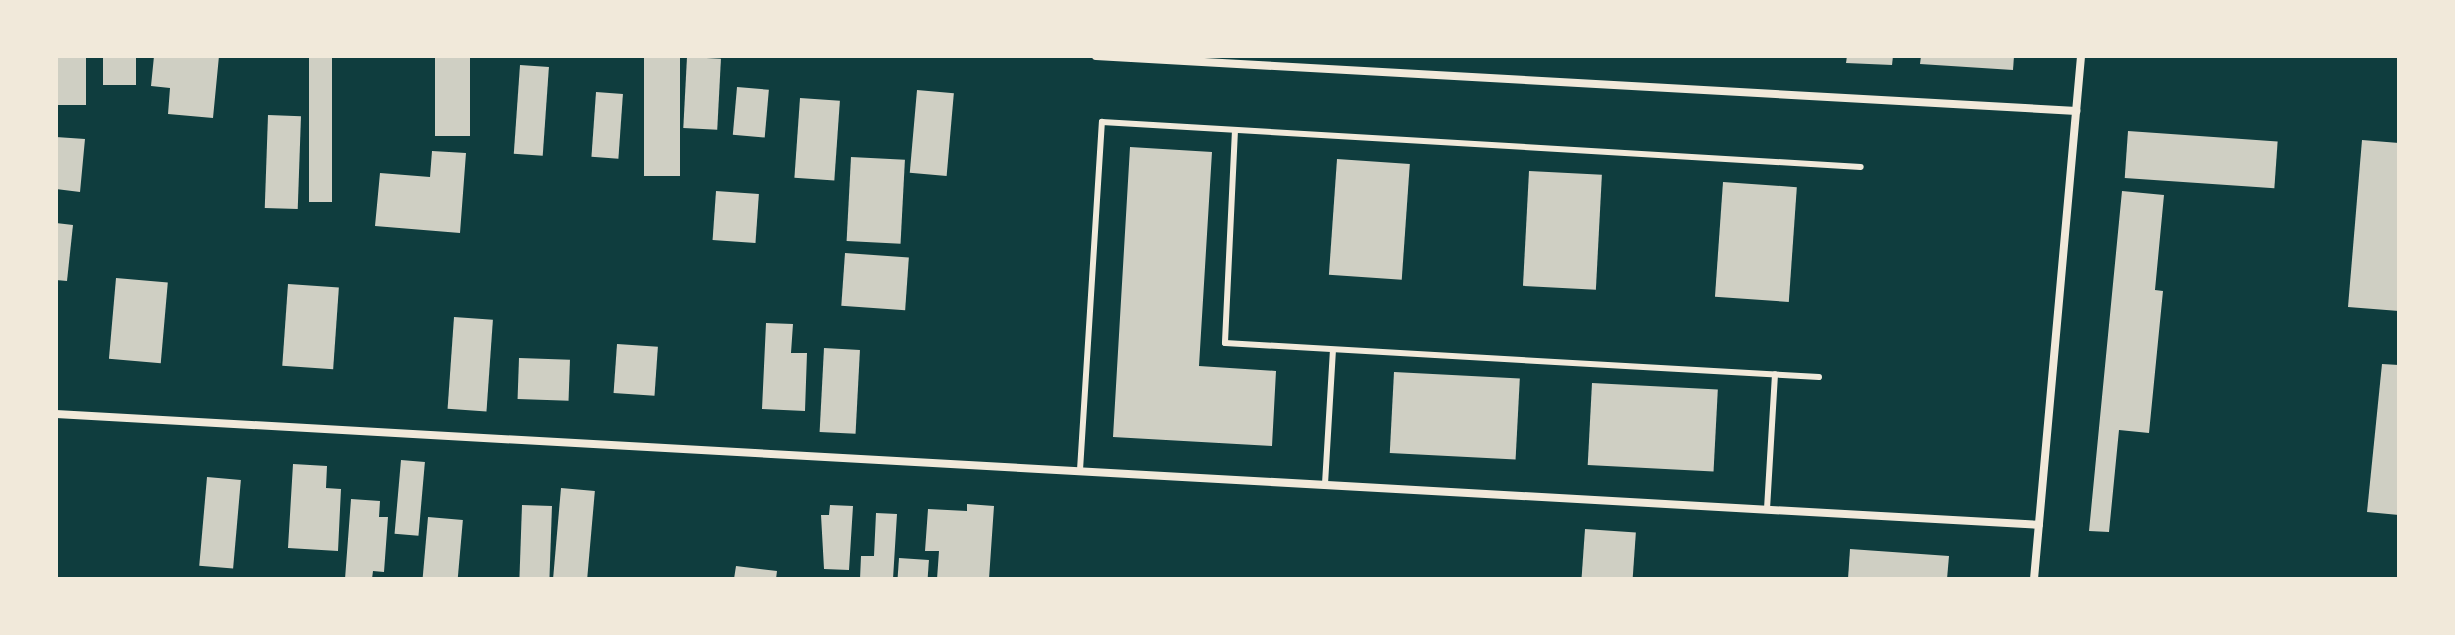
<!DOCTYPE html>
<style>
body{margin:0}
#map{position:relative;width:2455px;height:635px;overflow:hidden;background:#0f3d3e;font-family:"Golos Text",sans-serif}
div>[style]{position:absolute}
.building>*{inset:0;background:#cfcfc3;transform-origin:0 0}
.service>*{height:6px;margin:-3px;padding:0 3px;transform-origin:3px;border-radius:3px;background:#f1e9da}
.minor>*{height:8px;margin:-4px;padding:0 4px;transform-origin:4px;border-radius:4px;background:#f1e9da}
span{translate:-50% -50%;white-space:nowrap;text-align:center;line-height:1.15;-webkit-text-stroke:6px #f1e9da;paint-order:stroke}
.frame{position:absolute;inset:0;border:58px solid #f1e9da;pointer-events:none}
</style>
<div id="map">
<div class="building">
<div style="left:56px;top:56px;width:30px;height:49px"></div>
<div style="left:103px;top:56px;width:33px;height:29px"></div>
<div style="clip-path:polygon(154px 56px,219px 56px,213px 118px,168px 114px,170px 88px,151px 86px)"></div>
<div style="left:309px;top:56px;width:23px;height:146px"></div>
<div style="left:435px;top:56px;width:35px;height:80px"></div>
<div style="left:644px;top:56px;width:36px;height:120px"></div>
<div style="clip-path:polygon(1847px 56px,1893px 56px,1892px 65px,1846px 63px)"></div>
<div style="clip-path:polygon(1921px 56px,2014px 56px,2013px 70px,1920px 64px)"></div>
<div style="left:687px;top:57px;width:34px;height:71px;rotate:3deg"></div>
<div style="left:520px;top:65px;width:29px;height:89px;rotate:4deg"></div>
<div style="left:737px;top:87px;width:32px;height:48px;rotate:5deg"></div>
<div style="left:917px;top:90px;width:37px;height:83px;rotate:5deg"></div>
<div style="left:596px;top:92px;width:27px;height:65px;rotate:4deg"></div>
<div style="left:800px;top:98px;width:40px;height:80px;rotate:4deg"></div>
<div style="left:268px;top:115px;width:33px;height:93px;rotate:2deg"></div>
<div style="left:2128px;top:131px;width:150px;height:47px;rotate:4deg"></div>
<div style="clip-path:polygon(56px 137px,85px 139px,80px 192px,56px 189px)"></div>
<div style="clip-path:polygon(2362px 140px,2399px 143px,2399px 311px,2348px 307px)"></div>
<div style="clip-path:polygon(1130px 147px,1212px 152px,1199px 366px,1276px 371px,1272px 446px,1113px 437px)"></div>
<div style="clip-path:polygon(432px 151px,466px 153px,460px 233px,375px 226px,380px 173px,430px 177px)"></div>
<div style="left:851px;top:157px;width:54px;height:84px;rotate:3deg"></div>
<div style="left:1337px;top:159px;width:73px;height:116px;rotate:4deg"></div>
<div style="left:1529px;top:171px;width:73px;height:115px;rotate:3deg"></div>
<div style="left:1723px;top:182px;width:74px;height:115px;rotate:4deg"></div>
<div style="left:716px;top:191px;width:43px;height:49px;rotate:4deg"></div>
<div style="clip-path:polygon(2122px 191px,2164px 195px,2155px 290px,2163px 291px,2149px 433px,2119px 430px,2109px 532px,2089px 531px)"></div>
<div style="clip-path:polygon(56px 223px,73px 225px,67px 281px,56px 280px)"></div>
<div style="left:845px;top:253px;width:64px;height:53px;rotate:4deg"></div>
<div style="left:116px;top:278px;width:52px;height:81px;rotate:5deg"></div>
<div style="left:288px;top:284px;width:51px;height:82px;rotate:4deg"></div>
<div style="left:454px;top:317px;width:39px;height:92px;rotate:4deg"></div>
<div style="clip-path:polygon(766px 323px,793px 324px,791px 353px,807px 353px,805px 411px,762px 409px)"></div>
<div style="left:617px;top:344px;width:41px;height:49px;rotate:4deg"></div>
<div style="left:824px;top:348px;width:36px;height:84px;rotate:3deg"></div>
<div style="left:519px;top:358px;width:51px;height:41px;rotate:2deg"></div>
<div style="clip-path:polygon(2382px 364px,2399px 365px,2399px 515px,2367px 512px)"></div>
<div style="left:1394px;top:372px;width:126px;height:81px;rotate:3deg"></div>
<div style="left:1592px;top:383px;width:126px;height:82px;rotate:3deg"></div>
<div style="left:401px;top:460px;width:24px;height:74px;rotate:5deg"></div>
<div style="clip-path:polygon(293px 464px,327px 466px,326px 488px,341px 489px,338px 551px,288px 548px)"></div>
<div style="left:207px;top:477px;width:34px;height:89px;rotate:5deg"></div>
<div style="left:561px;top:488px;width:34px;height:91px;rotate:5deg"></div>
<div style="clip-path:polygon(351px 499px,380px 501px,379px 517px,388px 517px,384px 572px,373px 571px,372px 579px,345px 579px)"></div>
<div style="clip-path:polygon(967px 504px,994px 506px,989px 579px,937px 579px,939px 551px,925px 551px,928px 509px,967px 511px)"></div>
<div style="left:522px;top:505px;width:30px;height:74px;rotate:2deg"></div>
<div style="clip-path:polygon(830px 505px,853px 506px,849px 570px,824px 569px,821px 515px,829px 515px)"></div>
<div style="clip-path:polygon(876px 513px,897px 514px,893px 579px,860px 579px,861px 556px,874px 556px)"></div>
<div style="left:428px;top:517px;width:35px;height:62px;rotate:5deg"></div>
<div style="left:1585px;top:529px;width:51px;height:50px;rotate:4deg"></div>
<div style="clip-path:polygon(1850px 549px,1949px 556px,1947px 579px,1848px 579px)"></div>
<div style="left:899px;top:558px;width:30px;height:21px;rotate:4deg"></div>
<div style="clip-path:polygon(736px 566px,777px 571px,776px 579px,734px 579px)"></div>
</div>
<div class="service">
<div style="left:1235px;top:130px;width:213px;rotate:92.7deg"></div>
<div style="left:1225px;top:343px;width:595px;rotate:3.28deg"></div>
<div style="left:1080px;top:470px;width:349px;rotate:-86.4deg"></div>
<div style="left:1102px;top:122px;width:760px;rotate:3.39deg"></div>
<div style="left:1325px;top:484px;width:134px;rotate:-86.6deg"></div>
<div style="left:1767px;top:509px;width:135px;rotate:-86.6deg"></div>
</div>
<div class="minor">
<div style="left:1096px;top:56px;width:982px;rotate:3.21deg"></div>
<div style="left:56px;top:414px;width:1986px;rotate:3.2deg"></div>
<div style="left:2034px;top:579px;width:525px;rotate:-84.86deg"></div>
</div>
<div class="frame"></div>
</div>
